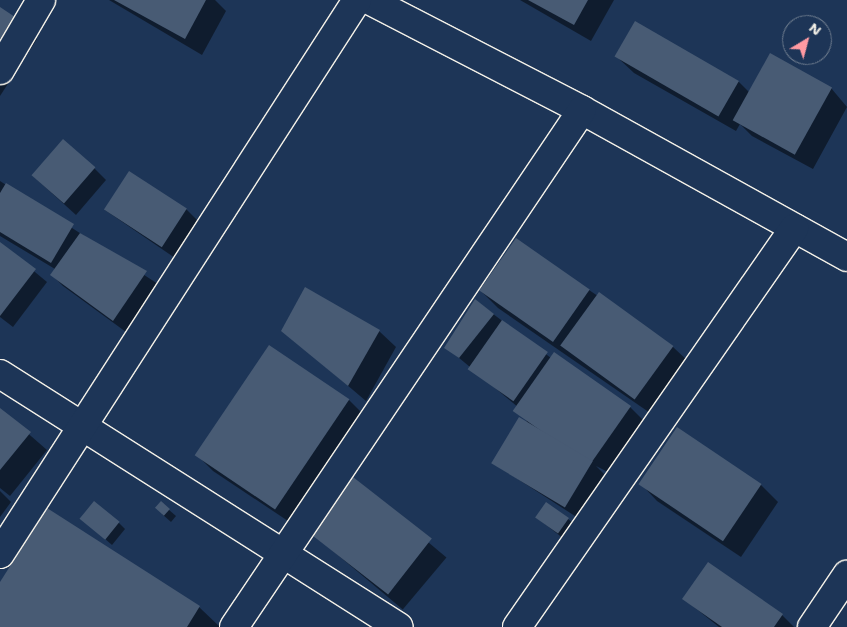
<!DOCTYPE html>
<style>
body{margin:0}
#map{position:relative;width:847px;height:627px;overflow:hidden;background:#1d3557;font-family:"Shantell Sans",sans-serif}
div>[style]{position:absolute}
.shadow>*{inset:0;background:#0007;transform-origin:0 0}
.building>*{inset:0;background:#485b74;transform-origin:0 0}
.roads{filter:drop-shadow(1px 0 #f4f1e8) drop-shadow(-1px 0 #f4f1e8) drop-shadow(0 1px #f4f1e8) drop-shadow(0 -1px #f4f1e8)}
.minor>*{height:28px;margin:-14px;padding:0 14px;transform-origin:14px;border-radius:14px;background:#1d3557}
span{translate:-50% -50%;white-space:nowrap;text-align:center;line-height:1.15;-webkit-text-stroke:4px #1d3557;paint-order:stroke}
.north{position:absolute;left:782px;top:15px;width:50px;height:50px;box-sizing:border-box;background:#1d3557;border:1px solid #738091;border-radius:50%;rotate:37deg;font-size:14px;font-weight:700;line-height:20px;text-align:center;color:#f4f1e8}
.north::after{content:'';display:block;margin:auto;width:18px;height:22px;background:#ff9aa2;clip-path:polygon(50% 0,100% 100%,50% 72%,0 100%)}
</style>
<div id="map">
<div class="shadow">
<div style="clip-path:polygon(109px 0,215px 0,226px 11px,202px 55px)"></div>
<div style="clip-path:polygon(520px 0,614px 0,591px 41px)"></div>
<div style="clip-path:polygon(0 9px,37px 39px,0 96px)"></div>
<div style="clip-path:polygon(617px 57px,738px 81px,750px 93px,831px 88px,847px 107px,813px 169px,752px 136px,740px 124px,736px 131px,634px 73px)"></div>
<div style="clip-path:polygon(94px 168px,106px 180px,76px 215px,33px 176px)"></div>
<div style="clip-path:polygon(0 181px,158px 284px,126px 332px,63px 286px,51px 274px,55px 269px,0 236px)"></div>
<div style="clip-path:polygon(186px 209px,198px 221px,175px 258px,105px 210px)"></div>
<div style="clip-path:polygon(0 243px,47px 282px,13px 327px,0 317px)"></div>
<div style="clip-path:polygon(589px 290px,673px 347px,690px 363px,653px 415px,498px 308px,481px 291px)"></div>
<div style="clip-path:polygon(476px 301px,551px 358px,630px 407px,647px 424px,612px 474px,596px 466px,604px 474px,578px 518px,493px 463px,527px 422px,519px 408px,446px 347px)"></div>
<div style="clip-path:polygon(282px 330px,379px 331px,396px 347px,366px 401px)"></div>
<div style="clip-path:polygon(269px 347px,349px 400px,366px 417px,294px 525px,213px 471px,197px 455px)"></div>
<div style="clip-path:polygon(0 409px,47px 450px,10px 496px,0 488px)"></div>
<div style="left:353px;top:479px;width:122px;height:68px;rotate:40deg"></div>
<div style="clip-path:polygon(641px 484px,761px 485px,778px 502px,741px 557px,657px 501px)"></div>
<div style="clip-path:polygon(0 491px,11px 502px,0 517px)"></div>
<div style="clip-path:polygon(161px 503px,176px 516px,171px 522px,162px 514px)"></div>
<div style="clip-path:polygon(536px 517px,568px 519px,574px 524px,564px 539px)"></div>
<div style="clip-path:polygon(119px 523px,125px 529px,112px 545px,88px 524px)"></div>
<div style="clip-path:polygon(0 584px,199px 607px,220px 627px,0 627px)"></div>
<div style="clip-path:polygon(684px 599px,782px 615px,794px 627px,719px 627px)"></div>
</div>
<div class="building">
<div style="clip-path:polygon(114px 0,206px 0,185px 39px)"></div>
<div style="clip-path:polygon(528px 0,588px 0,574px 25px)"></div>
<div style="clip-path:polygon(0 7px,21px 21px,0 54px)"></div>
<div style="left:635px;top:21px;width:120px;height:41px;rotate:30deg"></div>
<div style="left:770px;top:53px;width:71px;height:77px;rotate:29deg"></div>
<div style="left:63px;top:139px;width:43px;height:48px;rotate:41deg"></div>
<div style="left:129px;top:171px;width:69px;height:46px;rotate:33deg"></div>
<div style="clip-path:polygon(6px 183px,74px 224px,51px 263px,0 232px,0 193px)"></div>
<div style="clip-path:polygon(80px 233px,147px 271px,113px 321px,50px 275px)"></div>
<div style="left:516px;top:238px;width:90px;height:64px;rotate:35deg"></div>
<div style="clip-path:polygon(0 242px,36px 269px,0 316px)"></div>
<div style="clip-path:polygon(305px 287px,380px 330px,348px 386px,281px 331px)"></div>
<div style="left:599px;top:292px;width:92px;height:66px;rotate:36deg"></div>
<div style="clip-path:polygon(475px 299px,494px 314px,459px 358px,444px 348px)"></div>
<div style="left:502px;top:320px;width:56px;height:60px;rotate:35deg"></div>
<div style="left:269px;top:345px;width:97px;height:133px;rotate:34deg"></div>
<div style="left:554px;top:352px;width:94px;height:72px;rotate:35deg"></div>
<div style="clip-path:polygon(0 408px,31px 432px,0 470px)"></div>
<div style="left:519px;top:417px;width:86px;height:54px;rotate:31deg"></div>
<div style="left:677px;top:427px;width:102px;height:69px;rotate:34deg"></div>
<div style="left:353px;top:477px;width:100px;height:71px;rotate:38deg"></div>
<div style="left:94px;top:501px;width:33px;height:23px;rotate:39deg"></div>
<div style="left:161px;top:501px;width:12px;height:9px;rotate:42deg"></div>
<div style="left:546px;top:502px;width:28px;height:19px;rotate:35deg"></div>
<div style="clip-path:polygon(47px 508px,200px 606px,187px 627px,0 627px,0 582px)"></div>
<div style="clip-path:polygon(708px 562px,783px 614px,774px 627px,722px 627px,682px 599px)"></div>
</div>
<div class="roads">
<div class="minor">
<div style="left:369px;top:0;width:240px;rotate:27.3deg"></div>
<div style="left:582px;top:110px;width:303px;rotate:29deg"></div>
<div style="left:0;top:70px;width:81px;rotate:-59.6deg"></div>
<div style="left:0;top:374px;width:472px;rotate:32.4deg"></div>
<div style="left:0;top:554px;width:659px;rotate:-57.2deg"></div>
<div style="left:234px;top:627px;width:623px;rotate:-56.05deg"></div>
<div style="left:517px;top:627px;width:486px;rotate:-55.2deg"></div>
<div style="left:812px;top:627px;width:63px;rotate:-56.1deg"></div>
</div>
</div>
<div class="north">N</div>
</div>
